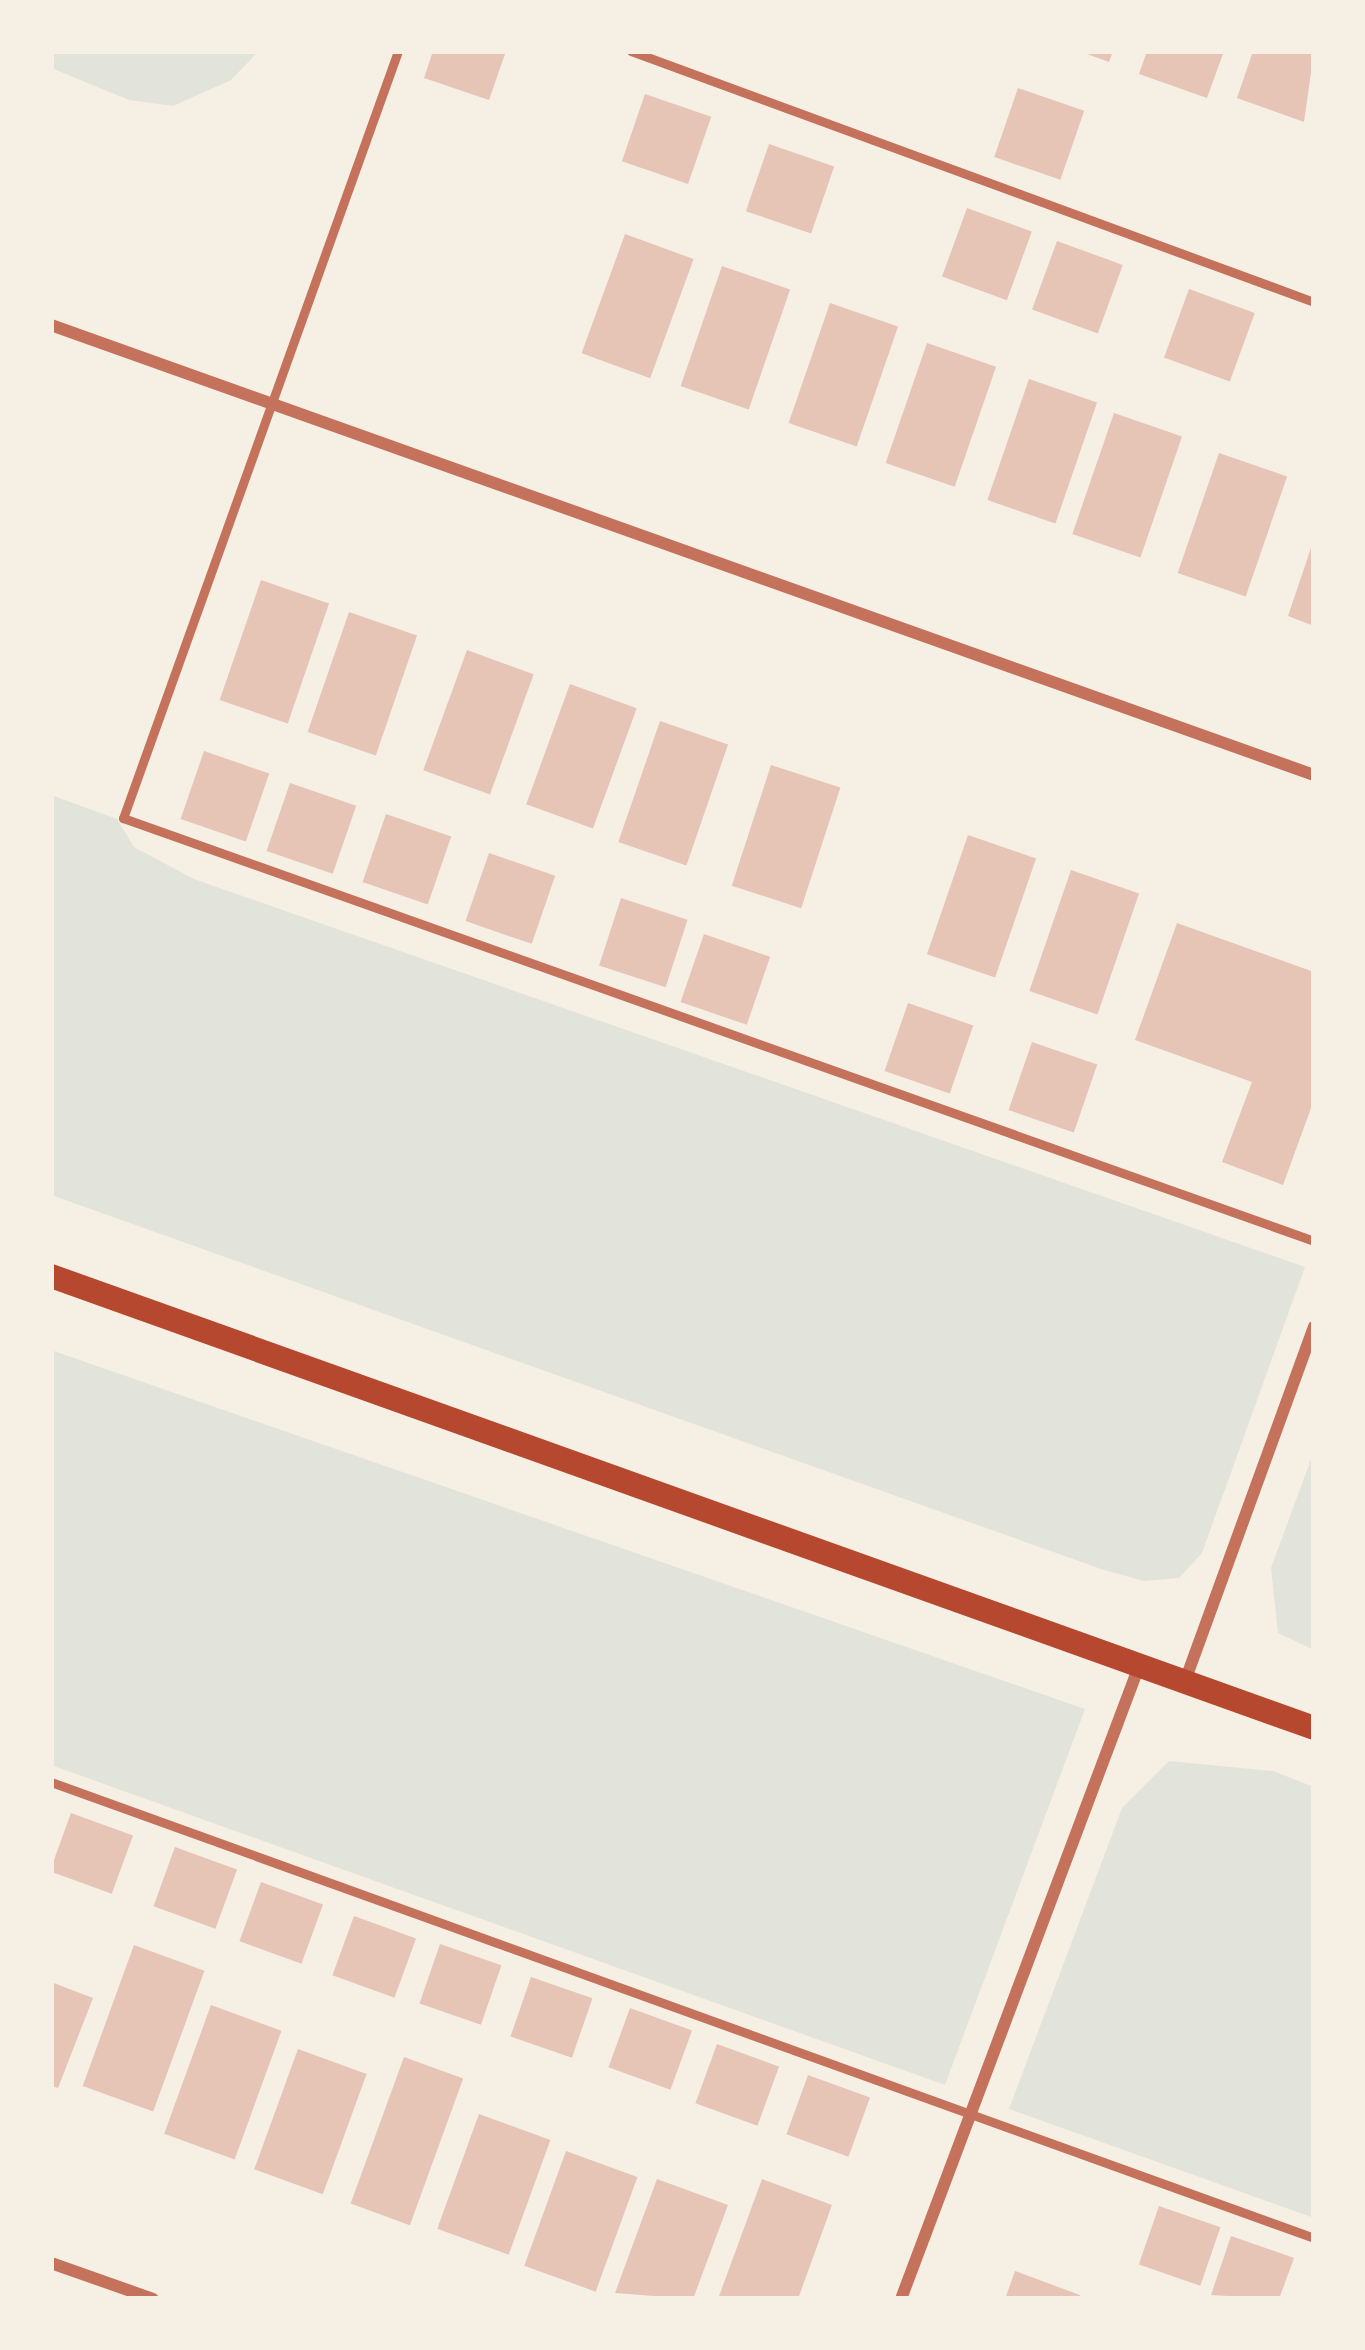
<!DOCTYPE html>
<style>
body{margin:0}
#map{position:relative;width:1365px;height:2350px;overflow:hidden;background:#f6efe4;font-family:"Work Sans",sans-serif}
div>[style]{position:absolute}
.green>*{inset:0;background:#e2e4dc}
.building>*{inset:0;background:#e6c5b7;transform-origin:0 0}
.service>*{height:9px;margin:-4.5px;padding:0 4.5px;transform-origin:4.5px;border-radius:4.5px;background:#c5725c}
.minor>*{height:12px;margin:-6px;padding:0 6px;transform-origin:6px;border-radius:6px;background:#c5725c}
.secondary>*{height:24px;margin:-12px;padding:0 12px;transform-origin:12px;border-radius:12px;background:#b5482f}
span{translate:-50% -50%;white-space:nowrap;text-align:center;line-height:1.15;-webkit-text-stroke:9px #f6efe4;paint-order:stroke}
.frame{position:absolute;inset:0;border:54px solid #f6efe4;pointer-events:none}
</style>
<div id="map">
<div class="green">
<div style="clip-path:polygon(51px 51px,259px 51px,231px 80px,173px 106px,129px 100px,51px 68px)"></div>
<div style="clip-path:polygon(51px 795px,117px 819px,134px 847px,194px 879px,1305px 1267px,1202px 1553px,1179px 1578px,1144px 1581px,1104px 1570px,51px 1195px)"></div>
<div style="clip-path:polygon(51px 1350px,1085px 1709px,945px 2085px,51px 1765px)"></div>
<div style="clip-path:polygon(1314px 1451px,1314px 1650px,1278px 1633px,1271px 1568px)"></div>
<div style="clip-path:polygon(1169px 1761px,1273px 1771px,1314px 1787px,1314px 2218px,1009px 2109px,1122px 1808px)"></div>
</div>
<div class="building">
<div style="clip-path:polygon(433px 51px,506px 51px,489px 100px,424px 78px)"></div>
<div style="clip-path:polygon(1079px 51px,1113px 51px,1109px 62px)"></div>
<div style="clip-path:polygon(1147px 51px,1224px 51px,1207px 98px,1139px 74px)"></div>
<div style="clip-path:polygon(1253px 51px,1314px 51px,1304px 122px,1237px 98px)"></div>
<div style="left:1018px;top:88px;width:70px;height:73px;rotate:19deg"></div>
<div style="left:645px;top:94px;width:70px;height:71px;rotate:19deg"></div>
<div style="left:769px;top:144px;width:69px;height:71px;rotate:19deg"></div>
<div style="left:967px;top:208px;width:69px;height:73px;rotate:20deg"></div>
<div style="left:625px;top:234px;width:73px;height:127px;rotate:20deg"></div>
<div style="left:1057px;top:241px;width:70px;height:73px;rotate:20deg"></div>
<div style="left:722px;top:266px;width:72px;height:127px;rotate:19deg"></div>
<div style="left:1189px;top:289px;width:70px;height:73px;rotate:20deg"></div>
<div style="left:830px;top:303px;width:72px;height:127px;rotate:19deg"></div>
<div style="left:927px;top:343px;width:73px;height:127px;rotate:19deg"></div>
<div style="left:1029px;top:379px;width:72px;height:128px;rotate:19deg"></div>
<div style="left:1114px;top:413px;width:72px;height:128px;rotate:19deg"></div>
<div style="left:1219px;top:453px;width:72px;height:127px;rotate:19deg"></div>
<div style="clip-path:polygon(1313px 542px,1314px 542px,1314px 626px,1288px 616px)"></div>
<div style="left:261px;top:580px;width:72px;height:127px;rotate:19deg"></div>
<div style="left:349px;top:612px;width:72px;height:127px;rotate:19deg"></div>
<div style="left:467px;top:650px;width:71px;height:128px;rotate:20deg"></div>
<div style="left:570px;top:684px;width:71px;height:128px;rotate:20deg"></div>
<div style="left:660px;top:721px;width:72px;height:128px;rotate:19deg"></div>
<div style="left:204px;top:751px;width:69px;height:72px;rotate:19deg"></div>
<div style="left:771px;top:765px;width:73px;height:127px;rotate:18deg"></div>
<div style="left:290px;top:783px;width:70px;height:72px;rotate:19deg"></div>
<div style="left:386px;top:814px;width:69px;height:72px;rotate:19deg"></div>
<div style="left:968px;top:835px;width:72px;height:126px;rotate:19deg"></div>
<div style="left:489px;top:853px;width:70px;height:72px;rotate:19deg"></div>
<div style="left:1071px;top:870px;width:72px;height:128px;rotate:19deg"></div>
<div style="left:621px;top:898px;width:70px;height:71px;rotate:18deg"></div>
<div style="clip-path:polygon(1177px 923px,1314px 972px,1314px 1100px,1283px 1185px,1222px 1162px,1252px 1082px,1135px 1040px)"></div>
<div style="left:704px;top:934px;width:70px;height:72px;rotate:19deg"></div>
<div style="left:908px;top:1003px;width:69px;height:72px;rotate:19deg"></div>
<div style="left:1032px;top:1042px;width:69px;height:72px;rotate:19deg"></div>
<div style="left:71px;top:1813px;width:66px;height:62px;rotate:20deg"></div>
<div style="left:175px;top:1847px;width:66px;height:63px;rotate:20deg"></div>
<div style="left:261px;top:1882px;width:66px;height:63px;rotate:20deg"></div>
<div style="left:354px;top:1916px;width:66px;height:63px;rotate:20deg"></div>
<div style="left:440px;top:1944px;width:65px;height:63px;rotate:19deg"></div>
<div style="left:134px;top:1945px;width:75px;height:150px;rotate:20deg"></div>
<div style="left:531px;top:1977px;width:65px;height:63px;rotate:19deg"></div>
<div style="clip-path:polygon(51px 1982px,93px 1998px,58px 2088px,51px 2086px)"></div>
<div style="left:211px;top:2005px;width:75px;height:137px;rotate:20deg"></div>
<div style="left:630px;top:2008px;width:66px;height:63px;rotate:20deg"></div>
<div style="left:717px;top:2044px;width:66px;height:63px;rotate:20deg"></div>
<div style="left:298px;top:2049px;width:73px;height:128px;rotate:20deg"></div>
<div style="left:404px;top:2057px;width:63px;height:156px;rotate:20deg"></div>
<div style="left:808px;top:2075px;width:66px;height:63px;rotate:20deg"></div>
<div style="left:479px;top:2114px;width:76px;height:122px;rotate:20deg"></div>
<div style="left:566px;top:2151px;width:76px;height:122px;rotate:20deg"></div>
<div style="clip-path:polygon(657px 2179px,728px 2205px,693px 2299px,615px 2293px)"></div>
<div style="clip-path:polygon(762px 2179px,832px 2205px,798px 2299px,718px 2299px)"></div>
<div style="left:1159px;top:2206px;width:65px;height:62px;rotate:19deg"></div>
<div style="clip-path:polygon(1231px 2236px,1294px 2258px,1279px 2299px,1211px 2295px)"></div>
<div style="clip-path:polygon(1015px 2271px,1080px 2295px,1079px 2299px,1005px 2299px)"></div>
</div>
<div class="service">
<div style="left:398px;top:51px;width:815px;rotate:109.72deg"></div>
<div style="left:123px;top:818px;width:1264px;rotate:19.55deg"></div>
<div style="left:631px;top:51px;width:728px;rotate:20.18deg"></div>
<div style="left:51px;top:1782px;width:1343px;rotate:19.85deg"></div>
</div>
<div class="minor">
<div style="left:51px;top:325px;width:1341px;rotate:19.61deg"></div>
<div style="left:1185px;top:1681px;width:377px;rotate:-70deg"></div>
<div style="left:51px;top:2263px;width:108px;rotate:19.4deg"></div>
<div style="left:901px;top:2299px;width:676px;rotate:-69.39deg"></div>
</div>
<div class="secondary">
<div style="left:51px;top:1276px;width:1341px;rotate:19.69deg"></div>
</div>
<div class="frame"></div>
</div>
